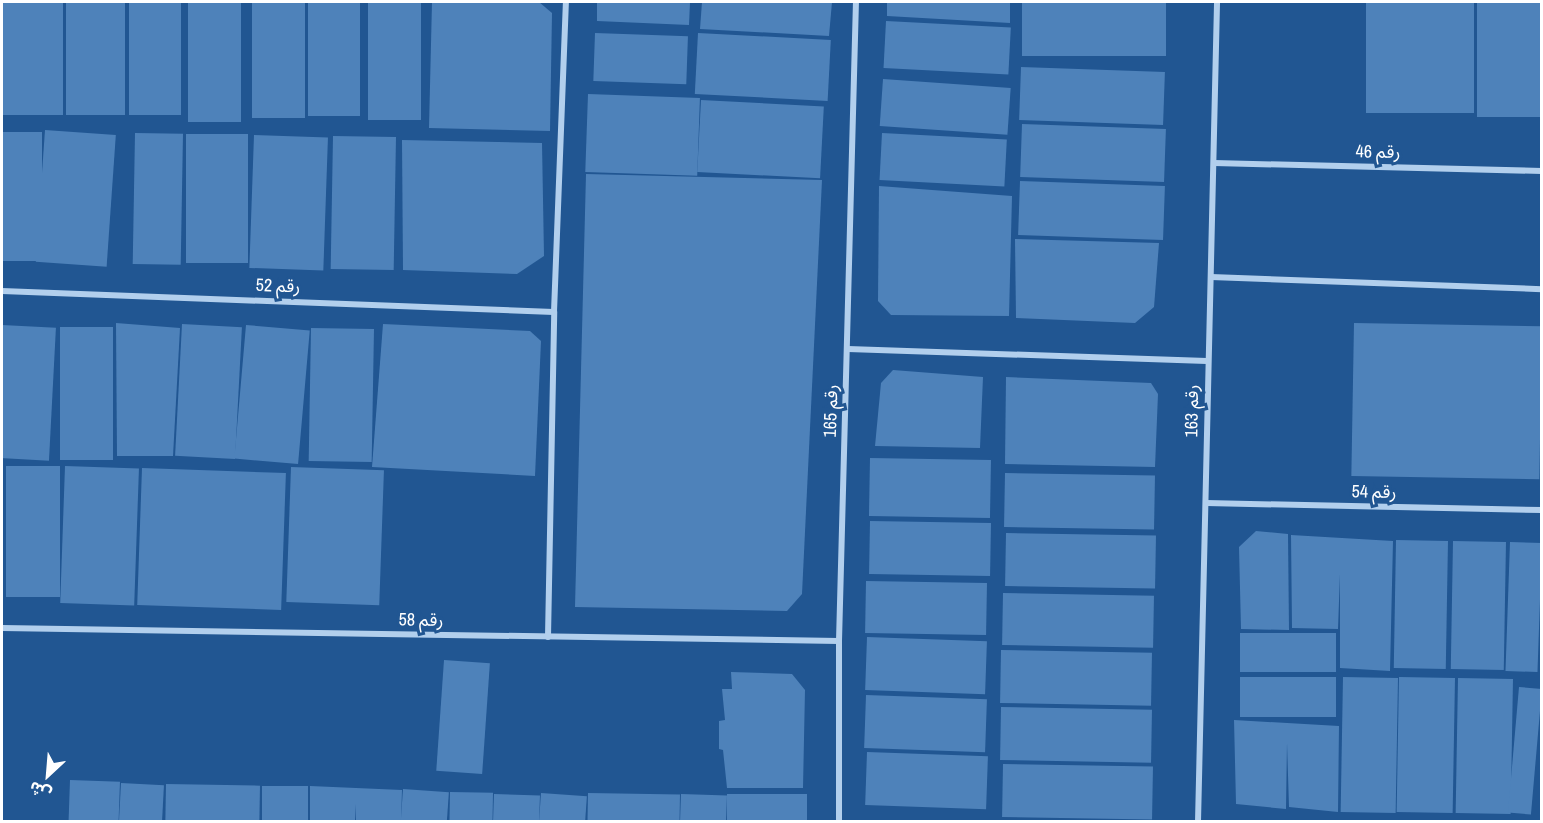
<!DOCTYPE html>
<meta charset="utf-8">
<style>
body{margin:0}
#map{position:relative;width:1543px;height:823px;overflow:hidden;background:#215692;font-family:"Archivo Narrow","Noto Sans Arabic",sans-serif}
div>[style]{position:absolute}
.building>*{inset:0;background:#4e82ba;transform-origin:0 0}
.minor>*{height:6px;margin:-3px;padding:0 3px;transform-origin:3px;border-radius:3px;background:#b2cfed}
span{translate:-50% -50%;white-space:nowrap;text-align:center;line-height:1.15;-webkit-text-stroke:6px #215692;paint-order:stroke}
.street-label{font-size:18px;color:#fff}
.frame{position:absolute;inset:0;border:3px solid #fff;pointer-events:none}
.north{position:absolute;left:18px;top:745px;width:60px;height:60px;-webkit-text-stroke:4px #215692;paint-order:stroke;rotate:206deg;font-size:16px;font-weight:700;line-height:24px;text-align:center;color:#fff}
.north::after{content:'';display:block;margin:auto;width:21px;height:27px;background:#fff;clip-path:polygon(50% 0,100% 100%,50% 72%,0 100%)}
</style>
<div id="map">
<div class="building">
<div style="left:2px;top:2px;width:61px;height:113px"></div>
<div style="left:66px;top:2px;width:59px;height:113px"></div>
<div style="left:129px;top:2px;width:52px;height:113px"></div>
<div style="left:188px;top:2px;width:53px;height:120px"></div>
<div style="left:252px;top:2px;width:53px;height:116px"></div>
<div style="left:308px;top:2px;width:52px;height:114px"></div>
<div style="left:368px;top:2px;width:53px;height:118px"></div>
<div style="clip-path:polygon(432px 2px,539px 2px,552px 13px,550px 131px,429px 128px)"></div>
<div style="clip-path:polygon(597px 2px,690px 2px,689px 25px,597px 21px)"></div>
<div style="clip-path:polygon(702px 2px,832px 2px,829px 36px,700px 29px)"></div>
<div style="clip-path:polygon(887px 2px,1010px 2px,1010px 23px,887px 16px)"></div>
<div style="left:1022px;top:2px;width:144px;height:54px"></div>
<div style="left:1366px;top:2px;width:108px;height:111px"></div>
<div style="left:1477px;top:2px;width:65px;height:115px"></div>
<div style="left:886px;top:21px;width:125px;height:47px;rotate:3deg"></div>
<div style="left:595px;top:33px;width:93px;height:48px;rotate:2deg"></div>
<div style="left:698px;top:33px;width:133px;height:61px;rotate:3deg"></div>
<div style="left:1021px;top:67px;width:144px;height:53px;rotate:2deg"></div>
<div style="left:883px;top:79px;width:128px;height:47px;rotate:4deg"></div>
<div style="left:588px;top:94px;width:112px;height:78px;rotate:2deg"></div>
<div style="left:701px;top:100px;width:123px;height:72px;rotate:3deg"></div>
<div style="left:1022px;top:124px;width:144px;height:53px;rotate:2deg"></div>
<div style="left:45px;top:130px;width:71px;height:132px;rotate:4deg"></div>
<div style="left:2px;top:132px;width:40px;height:129px"></div>
<div style="left:135px;top:133px;width:48px;height:131px;rotate:1deg"></div>
<div style="left:882px;top:133px;width:125px;height:47px;rotate:3deg"></div>
<div style="left:186px;top:134px;width:62px;height:129px"></div>
<div style="left:254px;top:135px;width:74px;height:133px;rotate:2deg"></div>
<div style="left:333px;top:136px;width:63px;height:133px;rotate:1deg"></div>
<div style="clip-path:polygon(402px 140px,542px 143px,544px 256px,517px 274px,403px 270px)"></div>
<div style="clip-path:polygon(586px 174px,822px 180px,802px 594px,787px 611px,575px 607px)"></div>
<div style="left:1020px;top:181px;width:145px;height:54px;rotate:2deg"></div>
<div style="clip-path:polygon(879px 186px,1012px 196px,1009px 316px,891px 315px,878px 301px)"></div>
<div style="clip-path:polygon(1015px 239px,1159px 243px,1154px 307px,1135px 323px,1016px 318px)"></div>
<div style="clip-path:polygon(116px 323px,180px 328px,173px 456px,117px 456px)"></div>
<div style="left:1354px;top:323px;width:188px;height:153px;rotate:1deg"></div>
<div style="left:182px;top:324px;width:60px;height:132px;rotate:3deg"></div>
<div style="clip-path:polygon(383px 324px,530px 331px,541px 341px,535px 476px,372px 467px)"></div>
<div style="left:2px;top:325px;width:54px;height:133px;rotate:3deg"></div>
<div style="left:246px;top:325px;width:64px;height:134px;rotate:5deg"></div>
<div style="left:60px;top:327px;width:53px;height:133px"></div>
<div style="left:311px;top:328px;width:63px;height:133px;rotate:1deg"></div>
<div style="clip-path:polygon(893px 370px,983px 377px,980px 448px,875px 446px,881px 383px)"></div>
<div style="clip-path:polygon(1006px 377px,1151px 383px,1158px 394px,1155px 467px,1005px 464px)"></div>
<div style="left:870px;top:458px;width:121px;height:58px;rotate:1deg"></div>
<div style="left:6px;top:466px;width:54px;height:131px"></div>
<div style="left:65px;top:466px;width:74px;height:137px;rotate:2deg"></div>
<div style="left:291px;top:467px;width:93px;height:135px;rotate:2deg"></div>
<div style="left:142px;top:468px;width:144px;height:137px;rotate:2deg"></div>
<div style="left:1005px;top:473px;width:150px;height:54px;rotate:1deg"></div>
<div style="left:870px;top:521px;width:121px;height:53px;rotate:1deg"></div>
<div style="clip-path:polygon(1256px 531px,1288px 534px,1289px 630px,1241px 629px,1239px 547px)"></div>
<div style="left:1006px;top:533px;width:150px;height:53px;rotate:1deg"></div>
<div style="clip-path:polygon(1291px 535px,1393px 541px,1390px 671px,1340px 668px,1340px 574px,1338px 629px,1292px 628px)"></div>
<div style="left:1396px;top:540px;width:52px;height:128px;rotate:1deg"></div>
<div style="left:1453px;top:541px;width:53px;height:128px;rotate:1deg"></div>
<div style="left:1510px;top:542px;width:32px;height:129px;rotate:2deg"></div>
<div style="left:866px;top:581px;width:121px;height:52px;rotate:1deg"></div>
<div style="left:1003px;top:593px;width:151px;height:52px;rotate:1deg"></div>
<div style="left:1240px;top:633px;width:96px;height:39px"></div>
<div style="left:867px;top:637px;width:120px;height:53px;rotate:2deg"></div>
<div style="left:1001px;top:650px;width:151px;height:53px;rotate:1deg"></div>
<div style="left:444px;top:660px;width:46px;height:111px;rotate:4deg"></div>
<div style="clip-path:polygon(731px 672px,792px 674px,805px 690px,803px 788px,727px 788px,723px 750px,719px 749px,719px 721px,725px 720px,722px 689px,732px 689px)"></div>
<div style="left:1240px;top:677px;width:96px;height:40px"></div>
<div style="left:1343px;top:677px;width:55px;height:135px;rotate:1deg"></div>
<div style="left:1399px;top:677px;width:56px;height:135px;rotate:1deg"></div>
<div style="left:1458px;top:678px;width:55px;height:135px;rotate:1deg"></div>
<div style="left:1519px;top:687px;width:23px;height:126px;rotate:5deg"></div>
<div style="left:866px;top:695px;width:121px;height:53px;rotate:2deg"></div>
<div style="left:1001px;top:707px;width:151px;height:53px;rotate:1deg"></div>
<div style="clip-path:polygon(1234px 720px,1339px 726px,1338px 812px,1289px 807px,1287px 743px,1286px 809px,1236px 804px)"></div>
<div style="left:867px;top:752px;width:121px;height:53px;rotate:2deg"></div>
<div style="left:1003px;top:764px;width:150px;height:53px;rotate:1deg"></div>
<div style="left:70px;top:780px;width:50px;height:42px;rotate:2deg"></div>
<div style="left:121px;top:783px;width:43px;height:39px;rotate:3deg"></div>
<div style="left:166px;top:784px;width:94px;height:38px;rotate:1deg"></div>
<div style="left:262px;top:786px;width:46px;height:36px"></div>
<div style="clip-path:polygon(310px 786px,402px 790px,401px 822px,356px 822px,355px 804px,355px 822px,310px 822px)"></div>
<div style="left:403px;top:789px;width:46px;height:33px;rotate:4deg"></div>
<div style="left:450px;top:792px;width:43px;height:30px;rotate:1deg"></div>
<div style="left:541px;top:793px;width:46px;height:29px;rotate:4deg"></div>
<div style="left:588px;top:793px;width:92px;height:29px;rotate:1deg"></div>
<div style="left:494px;top:794px;width:46px;height:28px;rotate:2deg"></div>
<div style="left:681px;top:794px;width:46px;height:28px;rotate:2deg"></div>
<div style="left:727px;top:794px;width:80px;height:28px"></div>
</div>
<div class="minor">
<div style="left:1214px;top:163px;width:328px;rotate:1.4deg"></div>
<div style="left:1211px;top:277px;width:331px;rotate:2.1deg"></div>
<div style="left:2px;top:291px;width:552px;rotate:2.18deg"></div>
<div style="left:848px;top:349px;width:359px;rotate:1.9deg"></div>
<div style="left:1206px;top:503px;width:336px;rotate:1.2deg"></div>
<div style="left:2px;top:628px;width:837px;rotate:0.89deg"></div>
<div style="left:548px;top:637px;width:325px;rotate:-88.9deg"></div>
<div style="left:554px;top:312px;width:310px;rotate:-87.8deg"></div>
<div style="left:839px;top:822px;width:181px;rotate:-90deg"></div>
<div style="left:839px;top:641px;width:639px;rotate:-88.48deg"></div>
<div style="left:1198px;top:822px;width:820px;rotate:-88.67deg"></div>
</div>
<div class="street-label">
<span style="left:1378px;top:152px;rotate:1deg">رقم 46</span>
<span style="left:278px;top:286px;rotate:2deg">رقم 52</span>
<span style="left:831px;top:411px;rotate:-88deg">رقم 165</span>
<span style="left:1192px;top:411px;rotate:-89deg">رقم 163</span>
<span style="left:1374px;top:492px;rotate:1deg">رقم 54</span>
<span style="left:421px;top:620px;rotate:1deg">رقم 58</span>
</div>
<div class="frame"></div>
<div class="north">ش</div>
</div>
